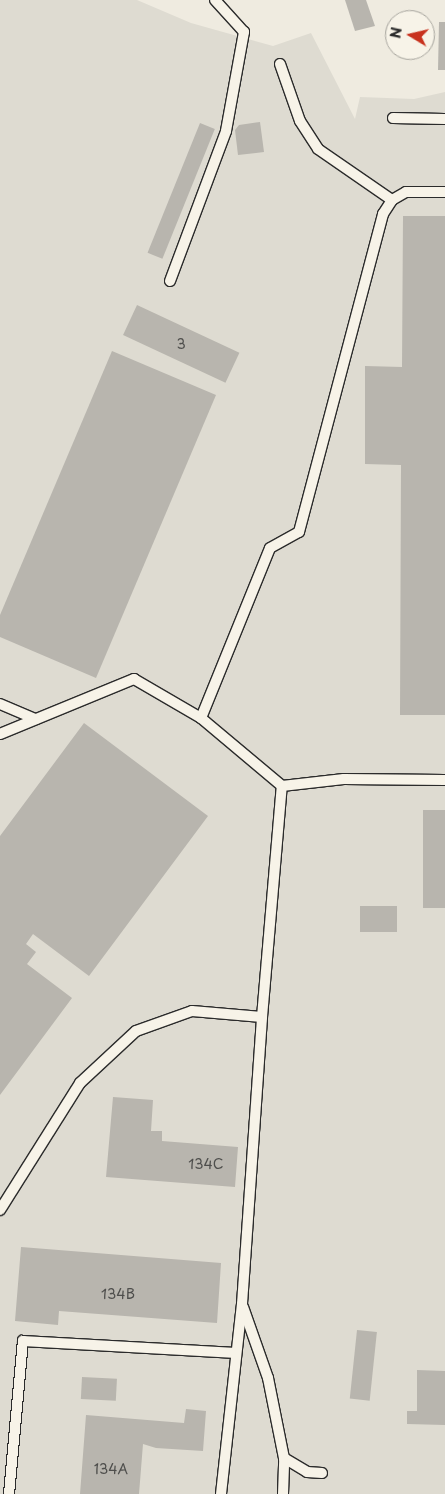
<!DOCTYPE html>
<style>
body{margin:0}
#map{position:relative;width:445px;height:1494px;overflow:hidden;background:#efebe0;font-family:"Playpen Sans",sans-serif}
div>[style]{position:absolute}
.built>*{inset:0;background:#dedbd1}
.building>*{inset:0;background:#b8b5ae;transform-origin:0 0}
.roads{filter:drop-shadow(1px 0 #2b2b2b) drop-shadow(-1px 0 #2b2b2b) drop-shadow(0 1px #2b2b2b) drop-shadow(0 -1px #2b2b2b)}
.service>*{height:10px;margin:-5px;padding:0 5px;transform-origin:5px;border-radius:5px;background:#f7f3e8}
span{translate:-50% -50%;white-space:nowrap;text-align:center;line-height:1.15;-webkit-text-stroke:4px #f7f3e8;paint-order:stroke}
.number-label{font-size:14px;color:#4e4e4c}
.number-label span{-webkit-text-stroke-width:0}
.north{position:absolute;left:385px;top:10px;width:50px;height:50px;box-sizing:border-box;background:#f7f3e8;border:1px solid #a5a39c;border-radius:50%;rotate:279deg;font-size:14px;font-weight:700;line-height:20px;text-align:center;color:#2b2b2b}
.north::after{content:'';display:block;margin:auto;width:18px;height:22px;background:#c8321e;clip-path:polygon(50% 0,100% 100%,50% 72%,0 100%)}
</style>
<div id="map">
<div class="built">
<div style="clip-path:polygon(0 0,137px 0,191px 23px,273px 46px,311px 33px,355px 119px,360px 97px,414px 99px,445px 92px,445px 1494px,0 1494px)"></div>
</div>
<div class="building">
<div style="clip-path:polygon(345px 0,366px 0,375px 26px,355px 31px)"></div>
<div style="clip-path:polygon(439px 22px,445px 22px,445px 70px,438px 70px)"></div>
<div style="clip-path:polygon(260px 122px,264px 152px,238px 155px,235px 130px,239px 125px)"></div>
<div style="left:200px;top:123px;width:16px;height:140px;rotate:22deg"></div>
<div style="clip-path:polygon(403px 216px,445px 216px,445px 715px,400px 715px,401px 465px,365px 464px,365px 366px,402px 367px)"></div>
<div style="left:137px;top:305px;width:113px;height:33px;rotate:25deg"></div>
<div style="clip-path:polygon(112px 351px,216px 395px,96px 678px,0 637px,0 615px)"></div>
<div style="clip-path:polygon(84px 723px,208px 816px,89px 976px,33px 934px,26px 944px,36px 952px,27px 964px,72px 998px,0 1095px,0 836px)"></div>
<div style="left:423px;top:810px;width:22px;height:98px"></div>
<div style="left:360px;top:906px;width:37px;height:26px"></div>
<div style="clip-path:polygon(113px 1097px,153px 1100px,151px 1131px,162px 1131px,162px 1141px,238px 1147px,235px 1187px,106px 1177px)"></div>
<div style="clip-path:polygon(21px 1247px,221px 1263px,217px 1323px,59px 1311px,58px 1325px,15px 1321px)"></div>
<div style="left:357px;top:1330px;width:20px;height:69px;rotate:6deg"></div>
<div style="clip-path:polygon(417px 1370px,445px 1371px,445px 1425px,407px 1424px,407px 1411px,417px 1411px)"></div>
<div style="left:82px;top:1377px;width:35px;height:22px;rotate:3deg"></div>
<div style="clip-path:polygon(186px 1409px,206px 1411px,203px 1451px,156px 1448px,143px 1444px,139px 1494px,80px 1494px,86px 1415px,184px 1423px)"></div>
</div>
<div class="roads">
<div class="service">
<div style="left:280px;top:64px;width:60px;rotate:70.7deg"></div>
<div style="left:300px;top:121px;width:33px;rotate:57deg"></div>
<div style="left:318px;top:149px;width:90px;rotate:34.6deg"></div>
<div style="left:393px;top:118px;width:52px;rotate:1.1deg"></div>
<div style="left:170px;top:281px;width:160px;rotate:-69.5deg"></div>
<div style="left:226px;top:131px;width:101px;rotate:-79.7deg"></div>
<div style="left:244px;top:32px;width:43px;rotate:-132.2deg"></div>
<div style="left:0;top:704px;width:39px;rotate:23deg"></div>
<div style="left:201px;top:718px;width:183px;rotate:-67.9deg"></div>
<div style="left:270px;top:548px;width:33px;rotate:-29deg"></div>
<div style="left:299px;top:532px;width:329px;rotate:-75.2deg"></div>
<div style="left:383px;top:214px;width:17px;rotate:-57deg"></div>
<div style="left:392px;top:200px;width:16px;rotate:-30deg"></div>
<div style="left:406px;top:192px;width:39px"></div>
<div style="left:0;top:734px;width:145px;rotate:-22.3deg"></div>
<div style="left:134px;top:679px;width:78px;rotate:30.2deg"></div>
<div style="left:201px;top:718px;width:106px;rotate:40deg"></div>
<div style="left:282px;top:786px;width:62px;rotate:-6.4deg"></div>
<div style="left:344px;top:779px;width:101px;rotate:0.6deg"></div>
<div style="left:0;top:1210px;width:150px;rotate:-57.8deg"></div>
<div style="left:80px;top:1083px;width:76px;rotate:-42.9deg"></div>
<div style="left:136px;top:1031px;width:59px;rotate:-19.7deg"></div>
<div style="left:192px;top:1011px;width:70px;rotate:4.9deg"></div>
<div style="left:262px;top:1017px;width:232px;rotate:-85.1deg"></div>
<div style="left:243px;top:1307px;width:75px;rotate:70.6deg"></div>
<div style="left:268px;top:1378px;width:82px;rotate:78.7deg"></div>
<div style="left:284px;top:1458px;width:27px;rotate:31deg"></div>
<div style="left:307px;top:1472px;width:15px;rotate:4deg"></div>
<div style="left:9px;top:1494px;width:154px;rotate:-84.8deg"></div>
<div style="left:23px;top:1341px;width:213px;rotate:3.2deg"></div>
<div style="left:221px;top:1494px;width:191px;rotate:-83.7deg"></div>
<div style="left:242px;top:1304px;width:288px;rotate:-86deg"></div>
<div style="left:283px;top:1494px;width:36px;rotate:-88deg"></div>
</div>
</div>
<div class="number-label">
<span style="left:181px;top:344px">3</span>
<span style="left:206px;top:1164px">134C</span>
<span style="left:118px;top:1294px">134B</span>
<span style="left:111px;top:1469px">134A</span>
</div>
<div class="north">N</div>
</div>
